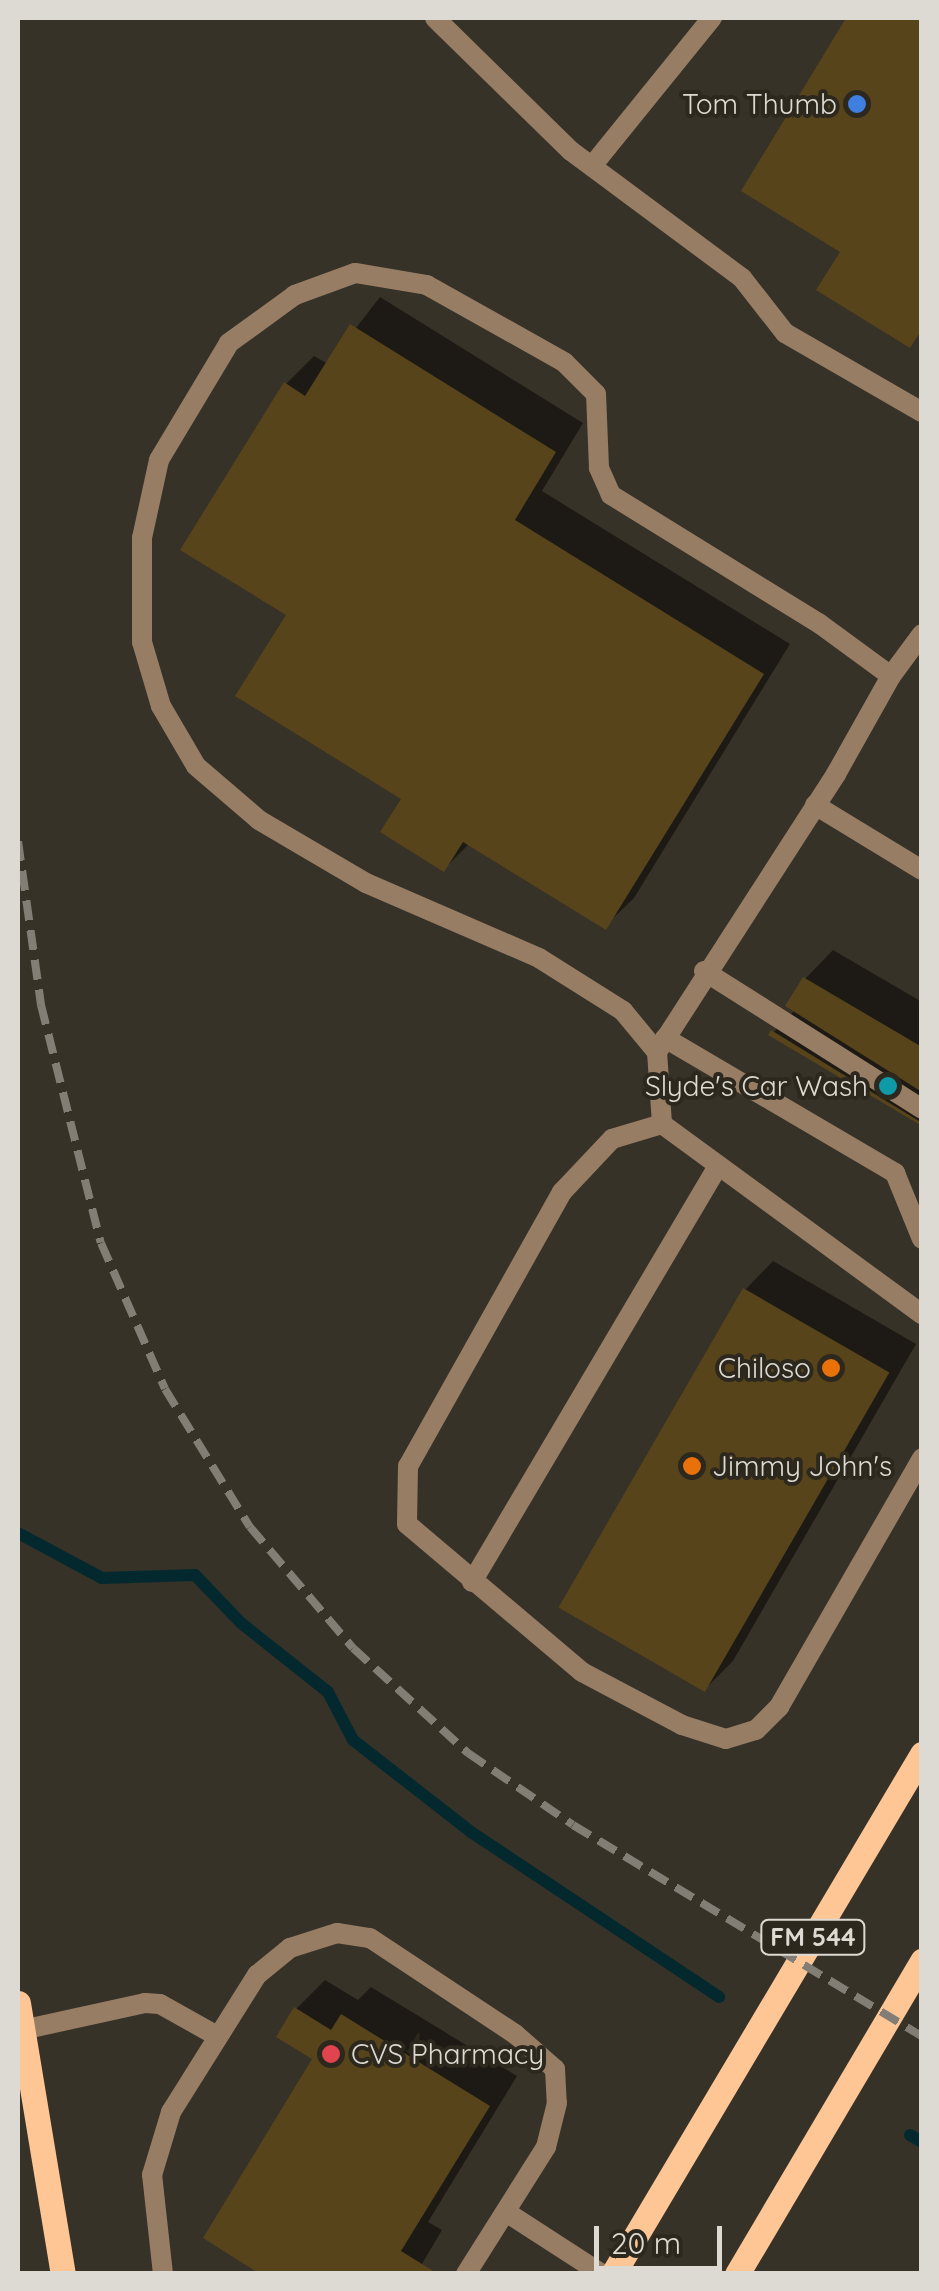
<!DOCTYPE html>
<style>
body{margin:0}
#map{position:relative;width:939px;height:2291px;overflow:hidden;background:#373228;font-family:Quicksand,sans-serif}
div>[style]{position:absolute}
.shadow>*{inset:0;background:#0007}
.stream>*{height:12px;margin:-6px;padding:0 6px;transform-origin:6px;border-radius:6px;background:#03292f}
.building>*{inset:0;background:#57441a;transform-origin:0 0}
.lane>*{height:20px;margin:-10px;padding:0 10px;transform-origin:10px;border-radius:10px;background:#987d65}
.primary>*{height:25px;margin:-12.5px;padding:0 12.5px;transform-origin:12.5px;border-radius:12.5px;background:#fdc694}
.rail>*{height:8px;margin-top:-4px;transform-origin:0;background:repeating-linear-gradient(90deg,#827e76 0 20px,transparent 0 30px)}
.dots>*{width:28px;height:28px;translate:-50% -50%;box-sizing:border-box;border:5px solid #2d281e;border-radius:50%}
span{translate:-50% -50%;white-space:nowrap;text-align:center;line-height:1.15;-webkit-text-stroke:8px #2d281e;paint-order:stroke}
.shield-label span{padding:2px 8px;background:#2d281e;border:2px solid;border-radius:8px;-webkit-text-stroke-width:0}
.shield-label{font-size:25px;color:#dddad3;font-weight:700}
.poi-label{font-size:28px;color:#dddad3}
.right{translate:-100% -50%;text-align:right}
.left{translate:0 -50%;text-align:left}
.frame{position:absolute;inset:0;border:20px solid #dddad3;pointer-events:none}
.scale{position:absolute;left:594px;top:2226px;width:128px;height:45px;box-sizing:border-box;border:5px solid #dddad3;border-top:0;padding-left:12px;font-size:30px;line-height:35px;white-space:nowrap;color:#dddad3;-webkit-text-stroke:8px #2d281e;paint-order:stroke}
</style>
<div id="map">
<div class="shadow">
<div style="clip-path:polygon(380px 297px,583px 423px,542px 491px,790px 644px,634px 898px,605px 926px,470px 843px,444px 869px,289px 614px,286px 384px,314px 356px,328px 364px)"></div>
<div style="clip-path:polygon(833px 950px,922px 1002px,922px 1123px,772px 1034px,795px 1010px,805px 979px)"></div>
<div style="clip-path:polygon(773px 1261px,916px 1344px,733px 1661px,704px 1690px,745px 1290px)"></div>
<div style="clip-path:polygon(325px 1980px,358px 2000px,371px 1987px,517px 2076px,428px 2222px,442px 2230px,416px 2274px,265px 2274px,316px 2059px,296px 2009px)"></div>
</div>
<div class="stream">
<div style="left:18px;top:1533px;width:95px;rotate:28.2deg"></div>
<div style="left:102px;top:1578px;width:93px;rotate:-1.8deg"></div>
<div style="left:195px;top:1575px;width:66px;rotate:46.2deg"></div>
<div style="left:241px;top:1623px;width:111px;rotate:38.4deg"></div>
<div style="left:328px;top:1692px;width:54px;rotate:62.5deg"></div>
<div style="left:353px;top:1740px;width:150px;rotate:37.9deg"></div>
<div style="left:471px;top:1832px;width:298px;rotate:33.6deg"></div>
<div style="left:910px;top:2135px;width:14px;rotate:30deg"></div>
</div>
<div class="building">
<div style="clip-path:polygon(846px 18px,922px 18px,922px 329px,910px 348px,816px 290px,840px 252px,741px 191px)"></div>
<div style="clip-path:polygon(350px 324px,556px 452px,515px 520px,764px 674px,606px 930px,463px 842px,444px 872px,380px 832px,401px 799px,235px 696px,286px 615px,180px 550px,284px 382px,305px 396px)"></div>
<div style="clip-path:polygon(803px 977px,922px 1047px,922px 1092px,785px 1006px)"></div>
<div style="clip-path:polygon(771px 1030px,922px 1123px,922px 1126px,768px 1035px)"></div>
<div style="left:743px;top:1288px;width:169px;height:369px;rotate:30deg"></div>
<div style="clip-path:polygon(294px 2007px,331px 2030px,341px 2014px,490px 2106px,401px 2251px,438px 2274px,260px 2274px,203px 2238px,312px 2059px,276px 2037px)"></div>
</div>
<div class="lane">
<div style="left:435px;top:18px;width:190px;rotate:44.4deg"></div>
<div style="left:571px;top:151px;width:213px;rotate:36.6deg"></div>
<div style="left:742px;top:278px;width:70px;rotate:52deg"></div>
<div style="left:785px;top:333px;width:158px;rotate:30deg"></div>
<div style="left:592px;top:166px;width:191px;rotate:-51deg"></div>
<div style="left:891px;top:676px;width:52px;rotate:-53.6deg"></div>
<div style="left:815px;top:805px;width:125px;rotate:31.3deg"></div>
<div style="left:704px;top:971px;width:258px;rotate:32.3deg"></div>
<div style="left:665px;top:1038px;width:267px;rotate:30.4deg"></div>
<div style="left:895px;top:1173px;width:71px;rotate:67.8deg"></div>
<div style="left:657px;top:1052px;width:331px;rotate:-57.2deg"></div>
<div style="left:836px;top:774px;width:112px;rotate:-60.7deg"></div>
<div style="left:891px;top:676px;width:88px;rotate:-143.8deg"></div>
<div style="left:820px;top:624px;width:246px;rotate:-148.3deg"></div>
<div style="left:611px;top:495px;width:30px;rotate:-114deg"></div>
<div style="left:599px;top:468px;width:74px;rotate:-92.3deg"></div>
<div style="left:596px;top:394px;width:45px;rotate:-135deg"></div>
<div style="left:564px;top:362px;width:157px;rotate:-150.7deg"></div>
<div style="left:427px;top:285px;width:73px;rotate:-170.5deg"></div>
<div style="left:355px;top:273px;width:64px;rotate:159.9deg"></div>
<div style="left:295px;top:295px;width:82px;rotate:144deg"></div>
<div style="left:229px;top:343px;width:136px;rotate:120.9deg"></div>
<div style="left:159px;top:460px;width:80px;rotate:102.3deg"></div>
<div style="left:142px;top:538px;width:104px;rotate:90deg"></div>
<div style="left:142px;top:642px;width:67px;rotate:73.5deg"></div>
<div style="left:161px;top:706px;width:69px;rotate:59.7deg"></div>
<div style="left:196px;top:766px;width:83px;rotate:40.6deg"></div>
<div style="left:259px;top:820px;width:124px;rotate:30.5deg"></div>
<div style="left:366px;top:883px;width:189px;rotate:23.4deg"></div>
<div style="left:539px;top:958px;width:99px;rotate:32.2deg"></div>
<div style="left:623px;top:1011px;width:53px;rotate:50.3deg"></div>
<div style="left:657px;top:1052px;width:72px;rotate:86deg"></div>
<div style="left:662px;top:1124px;width:322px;rotate:36.2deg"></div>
<div style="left:662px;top:1124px;width:52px;rotate:163.3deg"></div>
<div style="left:612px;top:1139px;width:73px;rotate:133.3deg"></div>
<div style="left:562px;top:1192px;width:314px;rotate:119.3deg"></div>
<div style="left:408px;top:1466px;width:58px;rotate:91deg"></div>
<div style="left:407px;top:1524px;width:229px;rotate:40.2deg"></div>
<div style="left:582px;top:1672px;width:113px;rotate:27.9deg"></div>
<div style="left:682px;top:1725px;width:46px;rotate:17.7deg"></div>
<div style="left:726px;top:1739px;width:31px;rotate:-17deg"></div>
<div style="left:756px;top:1730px;width:33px;rotate:-45deg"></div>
<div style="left:779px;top:1707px;width:287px;rotate:-60.1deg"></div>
<div style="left:472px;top:1582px;width:482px;rotate:-59.4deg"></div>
<div style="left:22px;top:2030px;width:126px;rotate:-12.4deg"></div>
<div style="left:145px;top:2003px;width:15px;rotate:4deg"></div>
<div style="left:160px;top:2004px;width:65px;rotate:29.3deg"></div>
<div style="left:506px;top:2212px;width:114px;rotate:32.9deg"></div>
<div style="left:163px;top:2274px;width:100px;rotate:-96.3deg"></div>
<div style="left:152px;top:2175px;width:66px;rotate:-73.2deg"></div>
<div style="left:171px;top:2112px;width:162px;rotate:-57.9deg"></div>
<div style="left:257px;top:1975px;width:43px;rotate:-39.3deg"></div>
<div style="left:290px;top:1948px;width:49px;rotate:-17.7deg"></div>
<div style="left:337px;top:1933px;width:33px;rotate:9deg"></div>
<div style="left:370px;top:1938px;width:174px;rotate:33.5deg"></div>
<div style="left:515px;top:2034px;width:53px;rotate:41.2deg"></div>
<div style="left:555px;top:2069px;width:34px;rotate:87deg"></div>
<div style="left:557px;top:2103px;width:45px;rotate:104deg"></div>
<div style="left:546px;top:2147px;width:150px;rotate:122.2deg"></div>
</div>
<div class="primary">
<div style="left:18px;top:2003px;width:275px;rotate:80.6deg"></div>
<div style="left:613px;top:2274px;width:605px;rotate:-59.28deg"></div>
<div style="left:737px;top:2274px;width:364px;rotate:-59.4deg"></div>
</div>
<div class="rail">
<div style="left:18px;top:841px;width:166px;rotate:82deg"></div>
<div style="left:41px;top:1005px;width:245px;rotate:75.9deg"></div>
<div style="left:101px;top:1243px;width:159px;rotate:66.3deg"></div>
<div style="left:165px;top:1389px;width:162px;rotate:58.4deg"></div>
<div style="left:250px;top:1527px;width:159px;rotate:49.6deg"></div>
<div style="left:353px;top:1648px;width:156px;rotate:42.4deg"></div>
<div style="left:468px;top:1753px;width:127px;rotate:34.4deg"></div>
<div style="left:573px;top:1825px;width:408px;rotate:31.2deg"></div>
</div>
<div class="dots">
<div style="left:857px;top:104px;background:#3f7fe0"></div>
<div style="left:888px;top:1086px;background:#0f9aa8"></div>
<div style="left:831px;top:1368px;background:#e8710a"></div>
<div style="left:692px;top:1466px;background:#e8710a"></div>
<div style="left:331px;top:2054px;background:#e0444e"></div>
</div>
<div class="shield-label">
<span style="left:813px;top:1937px">FM 544</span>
</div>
<div class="poi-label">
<span class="right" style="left:837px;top:104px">Tom Thumb</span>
<span class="right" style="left:868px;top:1086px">Slyde's Car Wash</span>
<span class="right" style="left:811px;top:1368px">Chiloso</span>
<span class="left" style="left:712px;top:1466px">Jimmy John's</span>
<span class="left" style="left:351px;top:2054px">CVS Pharmacy</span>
</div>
<div class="frame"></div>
<div class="scale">20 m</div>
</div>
